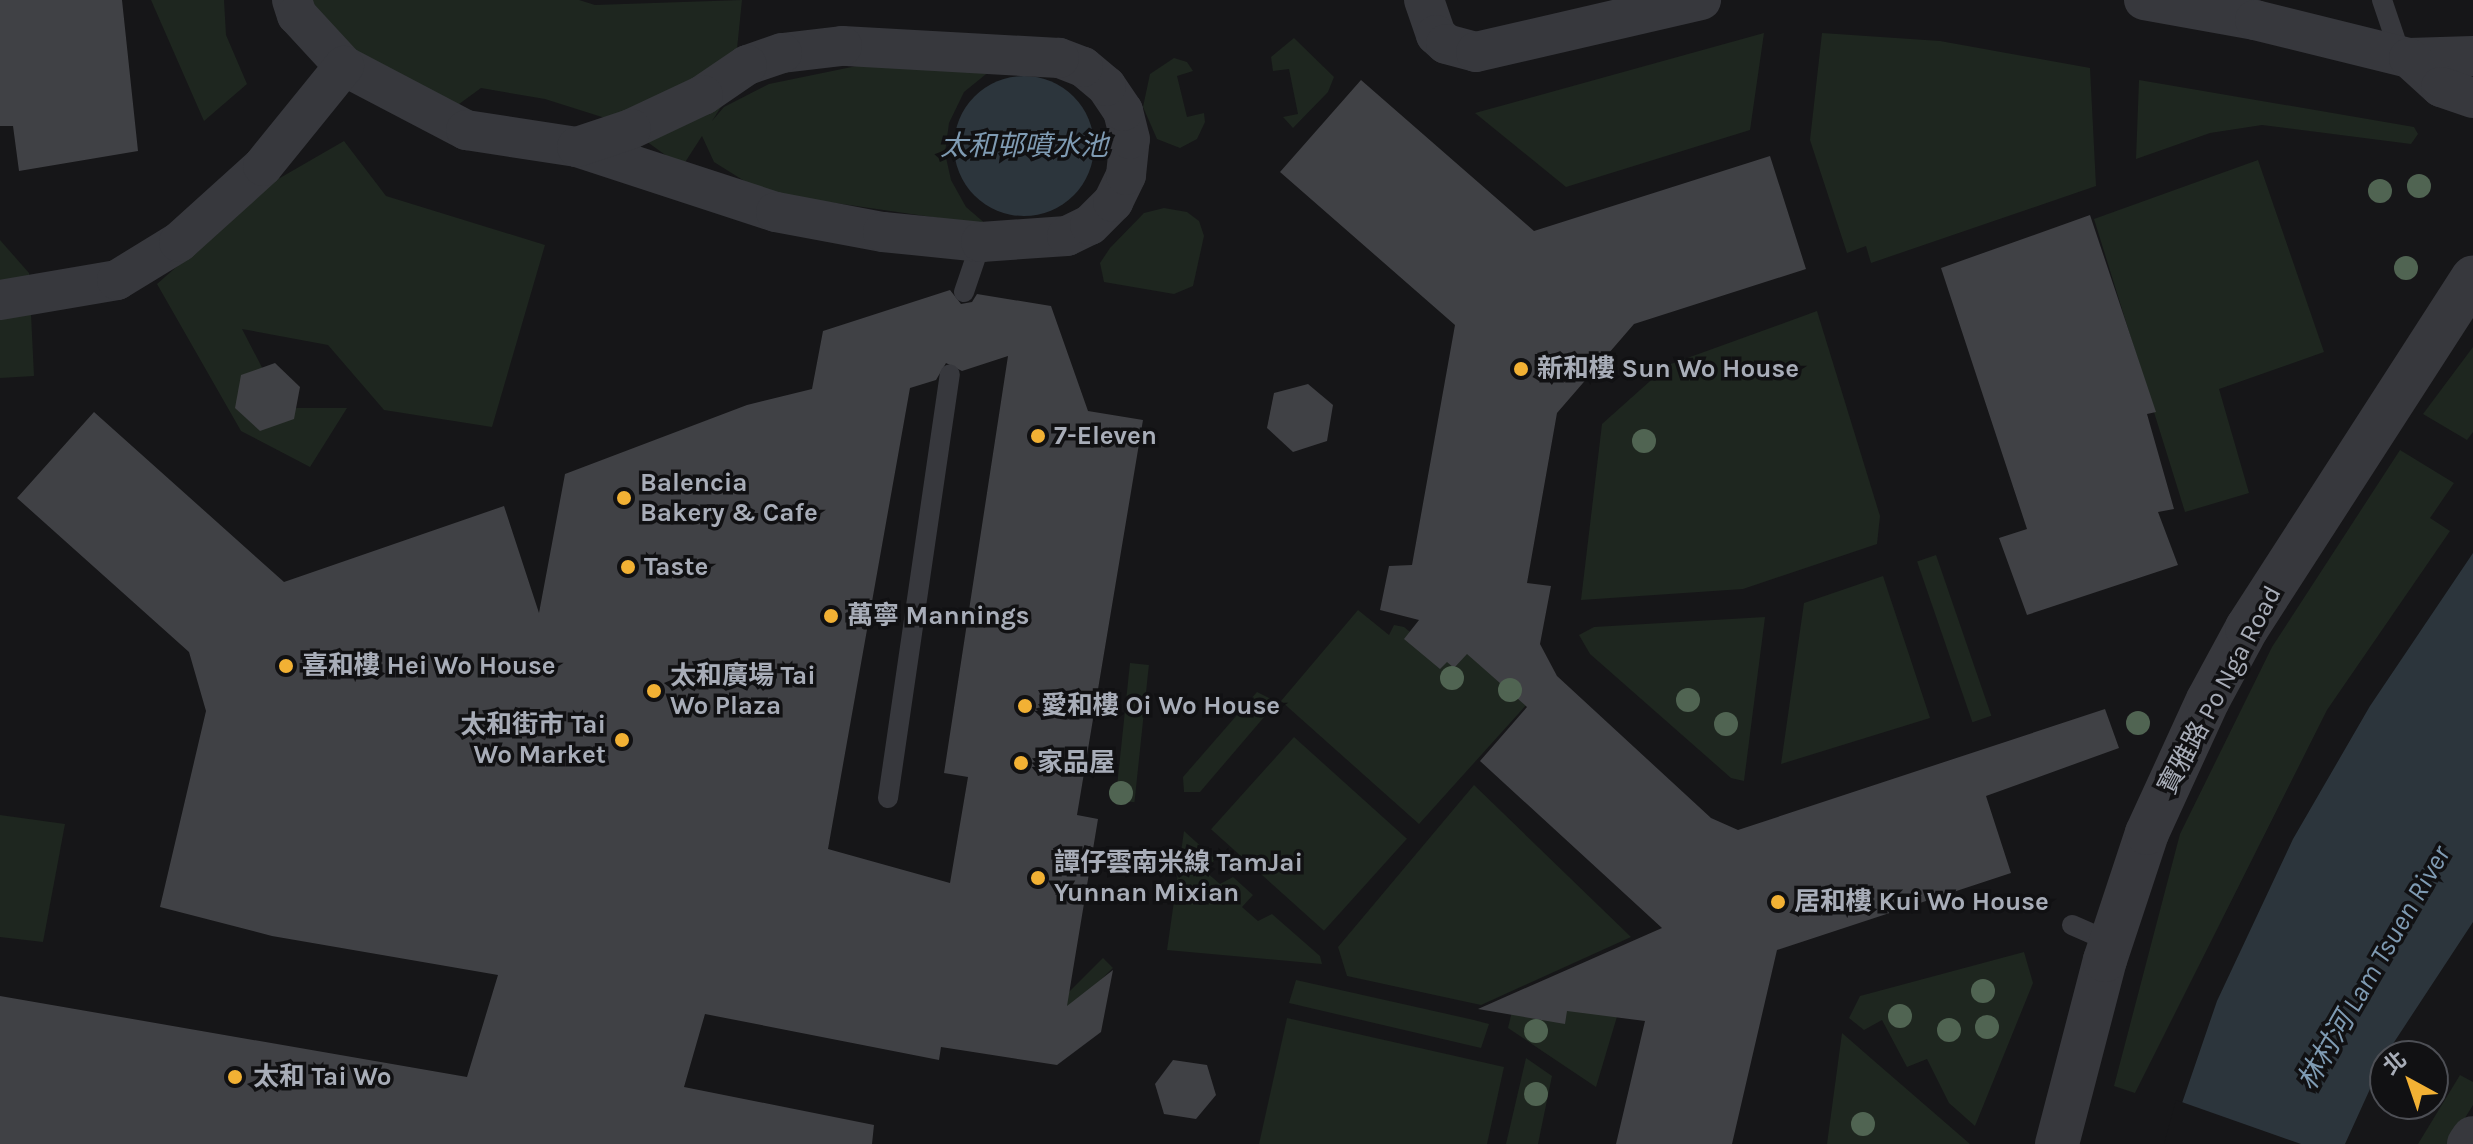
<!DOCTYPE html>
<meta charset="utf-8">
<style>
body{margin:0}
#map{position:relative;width:2473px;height:1144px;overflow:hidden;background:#161618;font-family:Karla,"Noto Sans TC",sans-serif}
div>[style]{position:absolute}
.green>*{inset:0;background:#1e261f;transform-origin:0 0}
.water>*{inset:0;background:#2c353c}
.round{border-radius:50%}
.pier>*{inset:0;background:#161618}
.building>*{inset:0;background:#404145}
.service>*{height:20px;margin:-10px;padding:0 10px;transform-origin:10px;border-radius:10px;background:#37383d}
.minor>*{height:40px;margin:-20px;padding:0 20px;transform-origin:20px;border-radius:20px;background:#37383d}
.tertiary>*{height:44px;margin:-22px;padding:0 22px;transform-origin:22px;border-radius:22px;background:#37383d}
.trees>*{width:24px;height:24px;margin:-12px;border-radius:50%;background:#506452}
.dots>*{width:22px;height:22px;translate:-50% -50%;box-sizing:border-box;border:4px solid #111113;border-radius:50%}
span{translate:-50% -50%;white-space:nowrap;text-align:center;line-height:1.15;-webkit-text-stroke:7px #111113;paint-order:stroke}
.poi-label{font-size:26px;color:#a8adb8;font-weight:700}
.left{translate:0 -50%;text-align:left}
.right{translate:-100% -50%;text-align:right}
.street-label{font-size:26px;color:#a8adb8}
.water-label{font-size:28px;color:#7f9bb3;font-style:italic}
.north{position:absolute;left:2369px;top:1040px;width:80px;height:80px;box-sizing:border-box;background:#111113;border:2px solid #4d4f55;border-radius:50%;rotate:320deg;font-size:22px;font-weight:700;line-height:32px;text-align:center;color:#a8adb8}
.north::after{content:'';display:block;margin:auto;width:28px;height:36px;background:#f2b134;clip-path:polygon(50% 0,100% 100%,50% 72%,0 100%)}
</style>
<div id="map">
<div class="green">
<div style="clip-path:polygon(151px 0,224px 0,226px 35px,247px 84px,204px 121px)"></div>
<div style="clip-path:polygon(312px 0,579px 0,595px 5px,742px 0,733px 88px,712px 121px,724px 107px,769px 84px,876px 62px,996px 66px,964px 92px,949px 123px,945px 153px,951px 180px,966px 207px,987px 225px,787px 196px,746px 182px,714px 162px,702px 136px,682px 167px,621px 123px,545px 99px,481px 88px,455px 107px,331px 36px)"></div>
<div style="clip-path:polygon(1764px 33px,1750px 130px,1566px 187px,1475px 113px)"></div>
<div style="clip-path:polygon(1822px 33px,1940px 41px,2090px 68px,2096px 186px,1871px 263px,1866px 246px,1847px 253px,1810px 140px)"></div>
<div style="clip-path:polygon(1294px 38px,1334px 77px,1328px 92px,1293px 128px,1283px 117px,1298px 114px,1289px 69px,1273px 71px,1271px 57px)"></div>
<div style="clip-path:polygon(1174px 58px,1187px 62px,1193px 71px,1177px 76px,1187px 117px,1204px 113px,1205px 122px,1197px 139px,1180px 148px,1157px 139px,1143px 107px,1150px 74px)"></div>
<div style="clip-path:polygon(2139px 80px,2414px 127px,2418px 134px,2411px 144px,2262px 125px,2210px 133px,2136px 159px)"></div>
<div style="clip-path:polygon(344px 141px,386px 196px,545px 245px,492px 427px,384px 410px,328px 345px,242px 329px,283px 408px,347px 408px,310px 467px,241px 431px,157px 284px,273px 182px)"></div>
<div style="clip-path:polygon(2258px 160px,2324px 352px,2219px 389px,2249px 493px,2185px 512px,2094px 219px)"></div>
<div style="clip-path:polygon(1164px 208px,1187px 212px,1199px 221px,1204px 236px,1193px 286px,1174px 294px,1104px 282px,1100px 263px,1110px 248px,1144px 213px)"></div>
<div style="clip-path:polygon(0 240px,29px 273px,34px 376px,0 378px)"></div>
<div style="clip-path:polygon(1817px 311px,1880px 516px,1877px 544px,1743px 589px,1581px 600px,1602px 424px,1668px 365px)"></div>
<div style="clip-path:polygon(2473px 347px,2473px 432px,2467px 440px,2423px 414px)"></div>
<div style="clip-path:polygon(2400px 450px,2454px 483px,2430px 518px,2450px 531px,2327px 710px,2135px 1093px,2114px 1086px,2180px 834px,2272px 647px)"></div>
<div style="left:1936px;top:555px;width:170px;height:20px;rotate:71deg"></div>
<div style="clip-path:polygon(1883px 576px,1930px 718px,1781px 764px,1804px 603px)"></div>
<div style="clip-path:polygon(1358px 610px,1389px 635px,1394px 625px,1404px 627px,1447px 662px,1462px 645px,1546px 683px,1419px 824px,1281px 701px)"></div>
<div style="clip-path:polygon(1765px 617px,1744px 781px,1731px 778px,1590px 654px,1579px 635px,1594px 627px)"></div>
<div style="left:1130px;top:663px;width:19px;height:138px;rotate:6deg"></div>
<div style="clip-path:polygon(1257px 692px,1277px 702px,1200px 792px,1184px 792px,1183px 777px)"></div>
<div style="left:1294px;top:737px;width:152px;height:124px;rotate:42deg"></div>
<div style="clip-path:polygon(1474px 785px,1631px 937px,1481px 1005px,1347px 976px,1338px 947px)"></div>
<div style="clip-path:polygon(0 815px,65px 824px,43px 942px,0 937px)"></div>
<div style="clip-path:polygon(1184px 831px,1215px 859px,1206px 872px,1220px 884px,1233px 877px,1253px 895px,1242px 907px,1258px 921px,1272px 914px,1320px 956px,1322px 964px,1167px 950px)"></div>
<div style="clip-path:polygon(2024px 952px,2033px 983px,1975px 1126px,1949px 1103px,1927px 1059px,1907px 1067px,1882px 1020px,1864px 1030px,1849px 1018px,1860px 996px)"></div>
<div style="clip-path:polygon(1636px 953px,1596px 1087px,1508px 1028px,1513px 1007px)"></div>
<div style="left:1103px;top:958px;width:14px;height:76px;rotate:45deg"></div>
<div style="clip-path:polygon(1296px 980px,1474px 1020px,1489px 1024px,1481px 1048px,1289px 1003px)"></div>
<div style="clip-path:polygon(1287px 1018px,1504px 1067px,1487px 1144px,1259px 1144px)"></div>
<div style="clip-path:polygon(1842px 1033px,1873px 1060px,1970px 1144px,1827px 1144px)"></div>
<div style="clip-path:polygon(1526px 1058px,1552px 1076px,1538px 1144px,1506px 1144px)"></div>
<div style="clip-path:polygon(2460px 1075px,2473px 1082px,2473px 1105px,2449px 1144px,2418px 1144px)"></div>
</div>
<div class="water">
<div class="round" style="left:954px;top:76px;width:140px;height:140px"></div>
<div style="clip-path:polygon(2473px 553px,2473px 922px,2385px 1056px,2345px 1144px,2168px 1144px,2217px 1001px,2293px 839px,2370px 706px)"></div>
</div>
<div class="pier">
<div style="clip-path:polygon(2176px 1100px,2301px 1144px,2164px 1144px)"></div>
</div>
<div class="building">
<div style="clip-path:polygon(0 0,122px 0,138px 151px,19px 171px,13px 126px,0 126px)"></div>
<div style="clip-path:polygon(1361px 80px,1534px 231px,1770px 156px,1806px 269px,1634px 324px,1557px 413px,1527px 583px,1551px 586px,1540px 644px,1557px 676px,1711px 818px,1738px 830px,2105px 709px,2119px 748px,1986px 796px,2011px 873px,1777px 950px,1732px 1144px,1616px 1144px,1645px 1021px,1567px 1011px,1565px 1024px,1478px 1009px,1662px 928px,1480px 761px,1527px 707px,1467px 654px,1454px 668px,1447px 662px,1440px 669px,1404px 639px,1419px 620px,1380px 610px,1389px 566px,1412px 565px,1455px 325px,1280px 172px)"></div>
<div style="clip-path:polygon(2090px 215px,2156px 412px,2147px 414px,2174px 509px,2158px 512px,2178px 565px,2027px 615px,1999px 538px,2027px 529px,1941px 268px)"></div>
<div style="clip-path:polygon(evenodd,950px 290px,961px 304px,972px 302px,977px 294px,1051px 306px,1088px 411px,1143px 420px,1077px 815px,1098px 819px,1067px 1006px,1113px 970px,1101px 1032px,1057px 1065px,941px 1047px,939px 1060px,705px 1014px,684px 1087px,874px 1125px,872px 1144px,0 1144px,0 996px,467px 1077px,498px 975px,272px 936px,160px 907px,206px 711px,189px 652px,17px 498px,94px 412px,284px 582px,504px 506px,539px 613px,565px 474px,747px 405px,812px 389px,823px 331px,950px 290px,1008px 356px,944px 773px,968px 777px,950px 883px,828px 849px,910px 388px,936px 380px,946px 363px,962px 371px,1008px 356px)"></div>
<div style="clip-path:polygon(275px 363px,300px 387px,294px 419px,260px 431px,235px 408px,241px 375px)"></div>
<div style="clip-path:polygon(1308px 384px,1333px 405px,1327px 441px,1293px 452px,1267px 428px,1274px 393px)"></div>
<div style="clip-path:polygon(1173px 1060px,1207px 1065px,1216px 1095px,1196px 1119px,1164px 1114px,1155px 1084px)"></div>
</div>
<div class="service">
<div style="left:2382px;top:0;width:59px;rotate:71.3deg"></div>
<div style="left:964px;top:292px;width:53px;rotate:-71.2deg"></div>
<div style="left:888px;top:798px;width:428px;rotate:-81.7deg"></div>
<div style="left:2072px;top:925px;width:43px;rotate:23.6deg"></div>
</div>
<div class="minor">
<div style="left:292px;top:0;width:16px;rotate:72deg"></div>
<div style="left:297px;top:15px;width:69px;rotate:47.3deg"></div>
<div style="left:344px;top:66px;width:138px;rotate:27.7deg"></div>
<div style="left:466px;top:130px;width:112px;rotate:8.7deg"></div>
<div style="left:577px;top:147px;width:209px;rotate:18.1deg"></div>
<div style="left:776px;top:212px;width:109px;rotate:10.6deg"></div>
<div style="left:883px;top:232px;width:99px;rotate:5.8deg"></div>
<div style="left:981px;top:242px;width:86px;rotate:-4deg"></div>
<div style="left:1067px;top:236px;width:25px;rotate:-26deg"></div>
<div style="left:1090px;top:225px;width:33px;rotate:-45deg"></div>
<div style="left:1113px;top:202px;width:30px;rotate:-64deg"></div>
<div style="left:1126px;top:175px;width:36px;rotate:-84deg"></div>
<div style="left:1130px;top:139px;width:29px;rotate:-104deg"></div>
<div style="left:1123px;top:111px;width:30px;rotate:-124deg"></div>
<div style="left:1106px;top:86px;width:30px;rotate:-140deg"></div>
<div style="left:1083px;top:67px;width:26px;rotate:-159deg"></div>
<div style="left:1059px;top:58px;width:217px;rotate:-176.8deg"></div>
<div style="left:842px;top:46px;width:60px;rotate:173.3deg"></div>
<div style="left:782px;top:53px;width:37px;rotate:161deg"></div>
<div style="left:747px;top:65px;width:53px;rotate:145.7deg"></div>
<div style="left:703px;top:95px;width:80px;rotate:154.7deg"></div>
<div style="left:631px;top:129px;width:57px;rotate:161.6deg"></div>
<div style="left:1424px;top:0;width:37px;rotate:71deg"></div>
<div style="left:1436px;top:35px;width:13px;rotate:42deg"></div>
<div style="left:1446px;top:44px;width:31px;rotate:15deg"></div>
<div style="left:1476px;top:52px;width:231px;rotate:-13deg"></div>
<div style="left:2144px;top:0;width:113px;rotate:10.2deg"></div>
<div style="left:2255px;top:20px;width:159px;rotate:13.9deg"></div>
<div style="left:2409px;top:58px;width:64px;rotate:-1.8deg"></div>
<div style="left:2409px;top:58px;width:43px;rotate:42.2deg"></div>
<div style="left:2441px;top:87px;width:34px;rotate:19deg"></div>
<div style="left:0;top:300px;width:119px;rotate:-9.7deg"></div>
<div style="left:117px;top:280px;width:73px;rotate:-31.5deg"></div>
<div style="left:179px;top:242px;width:113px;rotate:-42.1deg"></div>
<div style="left:263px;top:166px;width:129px;rotate:-51deg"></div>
</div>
<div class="tertiary">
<div style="left:2057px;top:1144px;width:190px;rotate:-75.4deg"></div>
<div style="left:2105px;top:960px;width:134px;rotate:-71.7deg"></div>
<div style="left:2147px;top:833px;width:146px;rotate:-65.4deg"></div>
<div style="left:2208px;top:700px;width:82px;rotate:-61.6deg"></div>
<div style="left:2247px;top:628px;width:417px;rotate:-57.2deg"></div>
<div style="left:2469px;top:1144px;width:7px;rotate:-56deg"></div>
</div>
<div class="trees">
<div style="left:2419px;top:186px"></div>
<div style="left:2380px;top:191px"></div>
<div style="left:2406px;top:268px"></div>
<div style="left:1644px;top:441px"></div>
<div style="left:1452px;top:678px"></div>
<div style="left:1510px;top:690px"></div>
<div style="left:1688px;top:700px"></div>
<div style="left:2138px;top:723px"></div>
<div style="left:1726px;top:724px"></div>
<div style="left:1121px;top:793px"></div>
<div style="left:1983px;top:991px"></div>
<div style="left:1900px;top:1016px"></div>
<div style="left:1987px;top:1027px"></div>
<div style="left:1949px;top:1030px"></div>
<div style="left:1536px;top:1031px"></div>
<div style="left:1536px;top:1094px"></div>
<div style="left:1863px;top:1124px"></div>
</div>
<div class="dots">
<div style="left:1521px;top:369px;background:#f2b134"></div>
<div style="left:1038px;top:436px;background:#f2b134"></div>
<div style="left:624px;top:498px;background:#f2b134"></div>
<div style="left:628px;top:567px;background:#f2b134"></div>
<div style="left:831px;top:616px;background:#f2b134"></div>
<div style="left:286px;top:666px;background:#f2b134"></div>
<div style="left:654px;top:691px;background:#f2b134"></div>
<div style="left:1025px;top:706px;background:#f2b134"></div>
<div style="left:622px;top:740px;background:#f2b134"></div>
<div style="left:1021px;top:763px;background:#f2b134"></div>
<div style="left:1038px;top:878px;background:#f2b134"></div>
<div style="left:1778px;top:902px;background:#f2b134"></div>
<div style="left:235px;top:1077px;background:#f2b134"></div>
</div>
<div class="poi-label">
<span class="left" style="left:1537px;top:369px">新和樓 Sun Wo House</span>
<span class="left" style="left:1054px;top:436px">7-Eleven</span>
<span class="left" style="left:640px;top:498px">Balencia<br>Bakery &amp; Cafe</span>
<span class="left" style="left:644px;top:567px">Taste</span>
<span class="left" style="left:847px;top:616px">萬寧 Mannings</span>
<span class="left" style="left:302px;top:666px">喜和樓 Hei Wo House</span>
<span class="left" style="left:670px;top:691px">太和廣場 Tai<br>Wo Plaza</span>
<span class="left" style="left:1041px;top:706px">愛和樓 Oi Wo House</span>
<span class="right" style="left:606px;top:740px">太和街市 Tai<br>Wo Market</span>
<span class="left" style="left:1037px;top:763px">家品屋</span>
<span class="left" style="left:1054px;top:878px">譚仔雲南米線 TamJai<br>Yunnan Mixian</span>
<span class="left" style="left:1794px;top:902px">居和樓 Kui Wo House</span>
<span class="left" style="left:253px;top:1077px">太和 Tai Wo</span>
</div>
<div class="street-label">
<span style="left:2220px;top:690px;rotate:-62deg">寶雅路 Po Nga Road</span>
</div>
<div class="water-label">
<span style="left:1024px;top:146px">太和邨噴水池</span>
<span style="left:2374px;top:968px;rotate:-60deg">林村河 Lam Tsuen River</span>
</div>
<div class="north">北</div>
</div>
